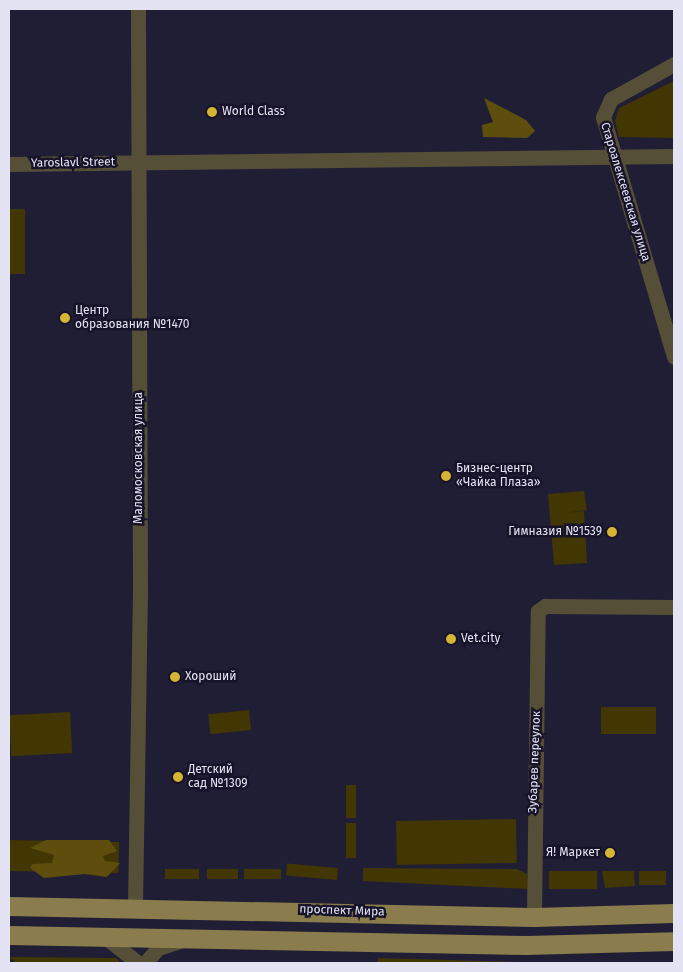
<!DOCTYPE html>
<meta charset="utf-8">
<style>
body{margin:0}
#map{position:relative;width:683px;height:972px;overflow:hidden;background:#201e35;font-family:"Fira Sans",sans-serif}
div>[style]{position:absolute}
.green>*{inset:0;background:#423602;transform-origin:0 0}
.forest>*{inset:0;background:#5e4e0e}
.minor>*{height:15px;margin:-7.5px;padding:0 7.5px;transform-origin:7.5px;border-radius:7.5px;background:#564f38}
.major>*{height:19px;margin:-9.5px;padding:0 9.5px;transform-origin:9.5px;border-radius:9.5px;background:#8a7c4c}
.dots>*{width:14px;height:14px;translate:-50% -50%;box-sizing:border-box;border:2px solid #17142a;border-radius:50%}
span{translate:-50% -50%;white-space:nowrap;text-align:center;line-height:1.15;-webkit-text-stroke:5px #17142a;paint-order:stroke}
.poi-label{font-size:12px;color:#e4e3f3}
.left{translate:0 -50%;text-align:left}
.right{translate:-100% -50%;text-align:right}
.street-label{font-size:12px;color:#e4e3f3}
.frame{position:absolute;inset:0;border:10px solid #e4e3f3;pointer-events:none}
</style>
<div id="map">
<div class="green">
<div style="clip-path:polygon(674px 81px,674px 138px,619px 137px,615px 121px,619px 108px)"></div>
<div style="left:25px;top:209px;width:65px;height:16px;rotate:90deg"></div>
<div style="clip-path:polygon(584px 491px,587px 510px,564px 513px,584px 511px,587px 563px,554px 565px,548px 494px)"></div>
<div style="left:601px;top:707px;width:55px;height:27px"></div>
<div style="left:249px;top:710px;width:20px;height:41px;rotate:84deg"></div>
<div style="left:70px;top:712px;width:41px;height:61px;rotate:87deg"></div>
<div style="left:346px;top:785px;width:10px;height:33px"></div>
<div style="left:516px;top:819px;width:44px;height:120px;rotate:89deg"></div>
<div style="left:346px;top:823px;width:10px;height:35px"></div>
<div style="left:9px;top:840px;width:110px;height:31px;rotate:1deg"></div>
<div style="left:338px;top:868px;width:12px;height:51px;rotate:95deg"></div>
<div style="clip-path:polygon(363px 868px,517px 869px,527px 874px,528px 889px,363px 881px)"></div>
<div style="left:165px;top:869px;width:34px;height:10px"></div>
<div style="left:207px;top:869px;width:31px;height:10px"></div>
<div style="left:244px;top:869px;width:37px;height:10px"></div>
<div style="left:549px;top:871px;width:48px;height:18px"></div>
<div style="clip-path:polygon(602px 871px,634px 871px,635px 886px,605px 888px)"></div>
<div style="left:639px;top:871px;width:27px;height:14px"></div>
<div style="clip-path:polygon(9px 957px,116px 958px,121px 963px,17px 963px)"></div>
<div style="clip-path:polygon(378px 958px,517px 962px,518px 963px,378px 963px)"></div>
</div>
<div class="forest">
<div style="clip-path:polygon(484px 98px,526px 120px,535px 131px,527px 138px,483px 137px,482px 125px,493px 122px)"></div>
<div style="clip-path:polygon(46px 840px,109px 840px,117px 851px,103px 856px,105px 861px,120px 863px,107px 877px,85px 874px,44px 878px,30px 868px,32px 864px,52px 863px,54px 855px,30px 848px)"></div>
</div>
<div class="minor">
<div style="left:674px;top:64px;width:72px;rotate:150.9deg"></div>
<div style="left:611px;top:99px;width:20px;rotate:114deg"></div>
<div style="left:603px;top:117px;width:250px;rotate:73.5deg"></div>
<div style="left:9px;top:164px;width:665px;rotate:-0.69deg"></div>
<div style="left:135px;top:907px;width:320px;rotate:-89.1deg"></div>
<div style="left:140px;top:587px;width:578px;rotate:-90.2deg"></div>
<div style="left:534px;top:917px;width:306px;rotate:-89.3deg"></div>
<div style="left:538px;top:611px;width:9px;rotate:-36deg"></div>
<div style="left:545px;top:606px;width:129px;rotate:0.4deg"></div>
<div style="left:105px;top:937px;width:42px;rotate:38.2deg"></div>
<div style="left:145px;top:963px;width:20px;rotate:-49deg"></div>
<div style="left:158px;top:948px;width:23px;rotate:-18deg"></div>
</div>
<div class="major">
<div style="left:9px;top:906px;width:525px;rotate:1.2deg"></div>
<div style="left:534px;top:917px;width:140px;rotate:-1.6deg"></div>
<div style="left:9px;top:935px;width:517px;rotate:1.11deg"></div>
<div style="left:526px;top:945px;width:148px;rotate:-1.5deg"></div>
</div>
<div class="dots">
<div style="left:212px;top:112px;background:#d5b534"></div>
<div style="left:65px;top:318px;background:#d5b534"></div>
<div style="left:446px;top:476px;background:#d5b534"></div>
<div style="left:612px;top:532px;background:#d5b534"></div>
<div style="left:451px;top:639px;background:#d5b534"></div>
<div style="left:175px;top:677px;background:#d5b534"></div>
<div style="left:178px;top:777px;background:#d5b534"></div>
<div style="left:610px;top:853px;background:#d5b534"></div>
</div>
<div class="poi-label">
<span class="left" style="left:222px;top:112px">World Class</span>
<span class="left" style="left:75px;top:318px">Центр<br>образования №1470</span>
<span class="left" style="left:456px;top:476px">Бизнес-центр<br>«Чайка Плаза»</span>
<span class="right" style="left:602px;top:532px">Гимназия №1539</span>
<span class="left" style="left:461px;top:639px">Vet.city</span>
<span class="left" style="left:185px;top:677px">Хороший</span>
<span class="left" style="left:188px;top:777px">Детский<br>сад №1309</span>
<span class="right" style="left:600px;top:853px">Я! Маркет</span>
</div>
<div class="street-label">
<span style="left:73px;top:163px;rotate:-1deg">Yaroslavl Street</span>
<span style="left:625px;top:192px;rotate:73deg">Староалексеевская улица</span>
<span style="left:139px;top:458px;rotate:-90deg">Маломосковская улица</span>
<span style="left:535px;top:762px;rotate:-88deg">Зубарев переулок</span>
<span style="left:342px;top:911px;rotate:2deg">проспект Мира</span>
</div>
<div class="frame"></div>
</div>
